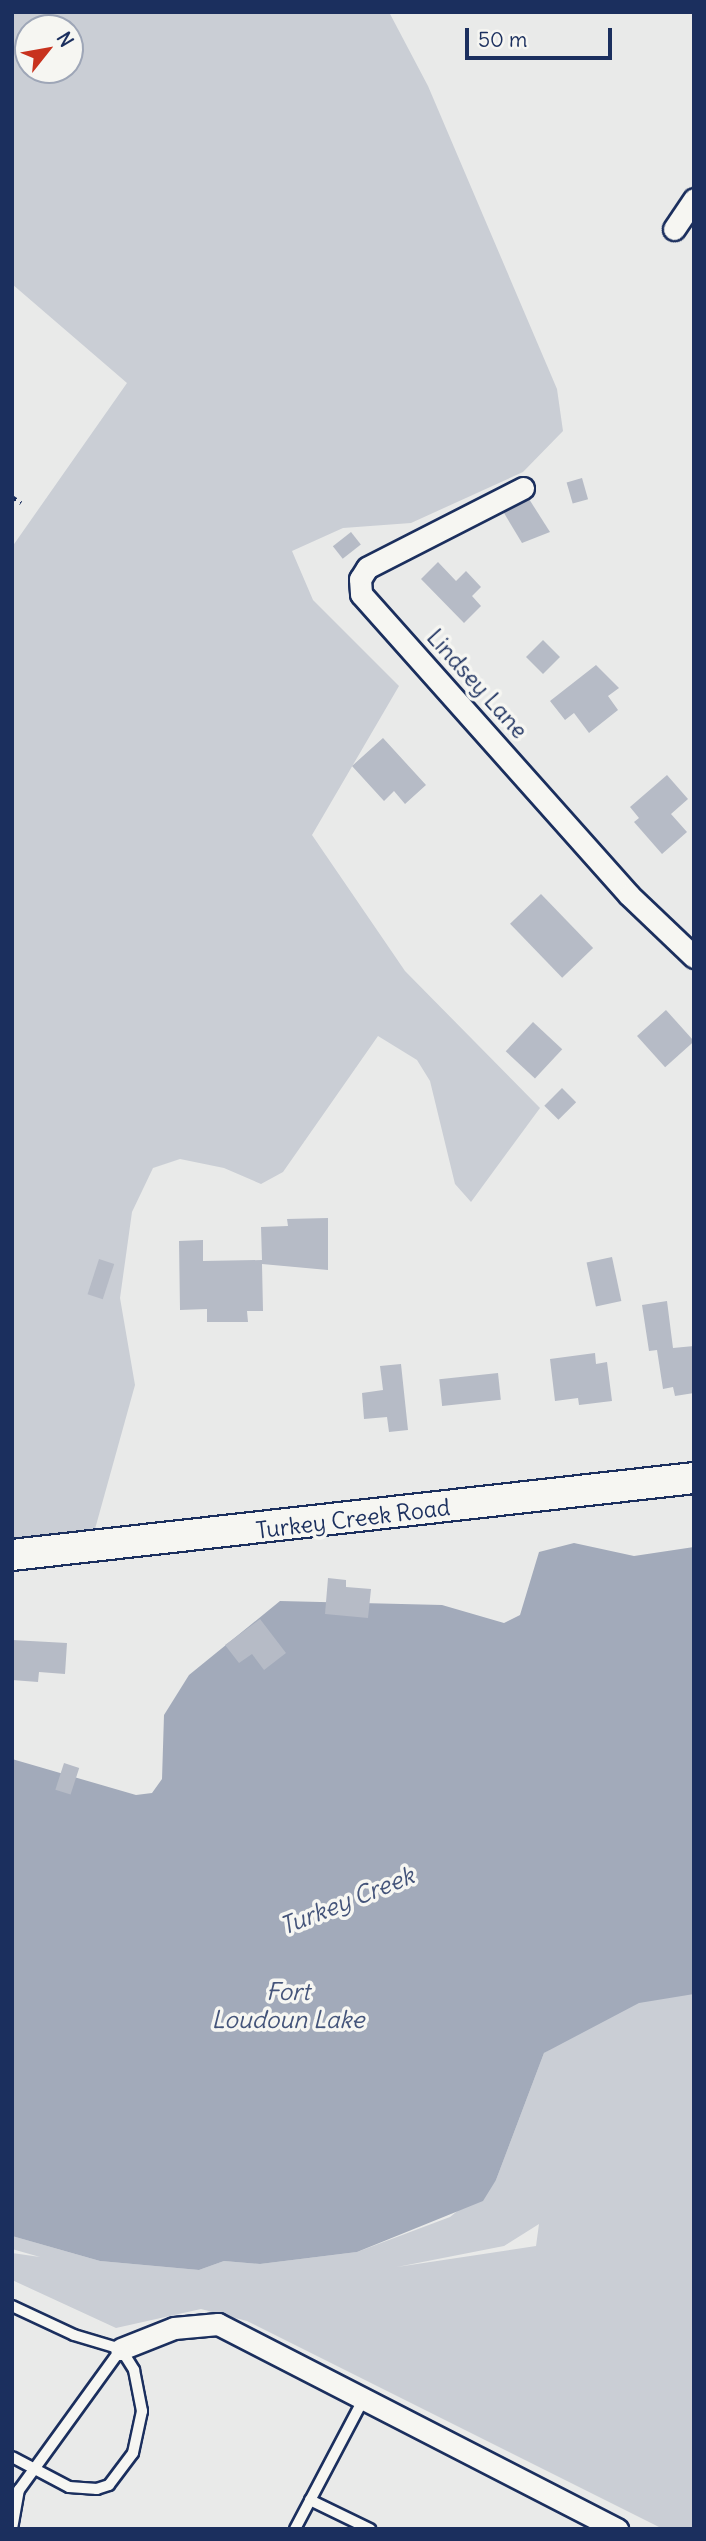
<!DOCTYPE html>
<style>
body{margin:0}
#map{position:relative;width:706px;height:2541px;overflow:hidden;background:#e9eae9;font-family:Delius,sans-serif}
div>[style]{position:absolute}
.green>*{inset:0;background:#caced5}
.water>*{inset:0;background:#a2aaba}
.building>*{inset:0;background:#b6bbc6;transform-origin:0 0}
.path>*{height:3.5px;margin-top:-1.75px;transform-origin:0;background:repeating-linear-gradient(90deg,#1b2f5e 0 5px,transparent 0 10px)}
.roads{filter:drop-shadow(2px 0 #1b2f5e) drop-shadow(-2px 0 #1b2f5e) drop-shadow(0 2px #1b2f5e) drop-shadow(0 -2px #1b2f5e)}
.lane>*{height:10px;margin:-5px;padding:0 5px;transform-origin:5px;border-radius:5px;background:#f6f6f2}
.street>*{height:21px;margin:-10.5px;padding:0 10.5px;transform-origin:10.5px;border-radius:10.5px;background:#f6f6f2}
.secondary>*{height:30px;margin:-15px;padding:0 15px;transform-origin:15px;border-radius:15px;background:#f6f6f2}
span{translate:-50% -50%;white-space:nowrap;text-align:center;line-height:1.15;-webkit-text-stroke:7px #f6f6f2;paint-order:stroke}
.street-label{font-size:23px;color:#1b2f5e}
.water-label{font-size:24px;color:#44547a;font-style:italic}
.frame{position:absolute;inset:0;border:14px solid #1b2f5e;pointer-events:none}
.north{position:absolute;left:14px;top:14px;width:70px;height:70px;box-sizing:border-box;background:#f6f6f2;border:2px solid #9ea6b7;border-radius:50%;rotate:59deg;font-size:19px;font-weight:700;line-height:28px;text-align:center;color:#1b2f5e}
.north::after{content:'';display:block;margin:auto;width:24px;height:32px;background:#c8321e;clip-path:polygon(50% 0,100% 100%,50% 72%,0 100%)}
.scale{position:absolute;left:465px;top:28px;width:147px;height:32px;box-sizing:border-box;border:4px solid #1b2f5e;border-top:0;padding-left:9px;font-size:21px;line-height:24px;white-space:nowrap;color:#1b2f5e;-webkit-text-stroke:5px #f6f6f2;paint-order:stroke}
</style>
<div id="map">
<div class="green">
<div style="clip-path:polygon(evenodd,12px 12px,389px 12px,428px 86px,557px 389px,563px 431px,523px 472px,411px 523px,343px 528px,292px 551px,313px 600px,399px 686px,312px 835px,405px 971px,540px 1108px,471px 1202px,455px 1184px,430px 1081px,417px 1060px,378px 1036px,283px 1172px,261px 1184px,224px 1168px,180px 1159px,153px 1168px,132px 1212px,120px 1298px,135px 1385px,95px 1529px,13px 1541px,12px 547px,127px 383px,12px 284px,12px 12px,28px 28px,70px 28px,70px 70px,28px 70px,28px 28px)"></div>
<div style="clip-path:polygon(evenodd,640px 1991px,694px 1992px,694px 2529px,663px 2529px,247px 2321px,201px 2309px,116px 2328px,12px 2280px,12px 2253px,40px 2257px,12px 2249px,12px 2236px,100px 2261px,199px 2270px,224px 2261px,260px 2264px,357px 2252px,450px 2217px,496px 2180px,544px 2053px,640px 1991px,539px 2224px,536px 2246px,397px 2267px,504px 2246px,539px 2224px)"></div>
</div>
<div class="water">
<div style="clip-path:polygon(574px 1543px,634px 1556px,694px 1547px,694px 1994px,639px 2003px,544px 2053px,496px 2180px,483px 2201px,357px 2252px,260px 2264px,224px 2261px,199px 2270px,100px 2261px,12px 2236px,12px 1759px,136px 1795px,152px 1793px,162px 1779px,164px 1715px,189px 1675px,280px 1601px,442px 1605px,504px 1623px,520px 1615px,539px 1552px)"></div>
</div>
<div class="building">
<div style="left:582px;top:478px;width:22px;height:16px;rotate:74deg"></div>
<div style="clip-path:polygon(529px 499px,550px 532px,522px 543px,504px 513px)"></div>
<div style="left:351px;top:532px;width:16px;height:23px;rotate:52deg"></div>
<div style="clip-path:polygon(438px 562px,456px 581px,466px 571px,481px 587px,472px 596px,481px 606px,464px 623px,421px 579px)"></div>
<div style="left:543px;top:640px;width:24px;height:24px;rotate:45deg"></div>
<div style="clip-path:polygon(596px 665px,619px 688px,608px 696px,618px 710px,589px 733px,574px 713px,565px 720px,550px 701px)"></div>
<div style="clip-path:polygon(383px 738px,426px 785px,405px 804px,394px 791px,384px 801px,352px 766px)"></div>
<div style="clip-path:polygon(667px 775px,688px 799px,671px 814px,687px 832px,662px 854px,634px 822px,639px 818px,630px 807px)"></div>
<div style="left:541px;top:894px;width:75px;height:43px;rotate:46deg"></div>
<div style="left:666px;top:1010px;width:42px;height:39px;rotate:48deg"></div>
<div style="left:533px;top:1022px;width:40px;height:40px;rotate:43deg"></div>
<div style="left:562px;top:1088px;width:20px;height:25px;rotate:45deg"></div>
<div style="clip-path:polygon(328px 1218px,328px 1270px,262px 1264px,263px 1311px,247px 1311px,248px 1322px,207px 1322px,207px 1309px,180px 1310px,179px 1241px,203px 1240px,203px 1261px,262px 1260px,261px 1227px,288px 1226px,287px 1219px)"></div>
<div style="left:612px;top:1257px;width:45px;height:26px;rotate:78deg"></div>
<div style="left:99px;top:1259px;width:16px;height:37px;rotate:18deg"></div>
<div style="clip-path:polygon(667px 1301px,673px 1348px,694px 1346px,694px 1393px,675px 1396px,673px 1387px,663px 1389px,657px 1350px,649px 1351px,642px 1305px)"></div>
<div style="clip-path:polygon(595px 1353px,596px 1364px,607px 1362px,612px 1401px,579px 1405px,578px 1398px,555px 1401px,550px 1359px)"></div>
<div style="clip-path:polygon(401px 1364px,408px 1430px,389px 1432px,387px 1417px,364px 1419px,362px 1393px,383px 1390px,380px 1366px)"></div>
<div style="left:498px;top:1373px;width:27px;height:59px;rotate:84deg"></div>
<div style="clip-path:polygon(328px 1578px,346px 1580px,346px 1587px,371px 1589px,368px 1618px,325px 1614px)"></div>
<div style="clip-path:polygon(260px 1619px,286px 1653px,264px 1670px,252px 1654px,239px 1663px,225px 1645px)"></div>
<div style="clip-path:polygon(12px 1640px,67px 1643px,65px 1674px,39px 1672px,38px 1682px,12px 1680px)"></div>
<div style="left:64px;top:1763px;width:16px;height:28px;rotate:18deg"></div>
</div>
<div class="path">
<div style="left:12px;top:497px;width:11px;rotate:34deg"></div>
</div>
<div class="roads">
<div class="lane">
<div style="left:12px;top:2306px;width:68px;rotate:25.1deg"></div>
<div style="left:74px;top:2335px;width:49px;rotate:16.6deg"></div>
<div style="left:121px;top:2349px;width:25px;rotate:58deg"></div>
<div style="left:134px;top:2370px;width:42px;rotate:79deg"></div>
<div style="left:142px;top:2411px;width:43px;rotate:102.1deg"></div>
<div style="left:133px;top:2453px;width:40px;rotate:127deg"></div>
<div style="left:109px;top:2485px;width:13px;rotate:162deg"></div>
<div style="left:97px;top:2489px;width:28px;rotate:-176deg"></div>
<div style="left:69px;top:2487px;width:64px;rotate:-152.2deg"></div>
<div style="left:310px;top:2500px;width:67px;rotate:25.8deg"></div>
<div style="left:12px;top:2529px;width:40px;rotate:-80deg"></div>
<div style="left:19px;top:2490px;width:174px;rotate:-54.1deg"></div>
<div style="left:295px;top:2529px;width:146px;rotate:-62.2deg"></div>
</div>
<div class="street">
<div style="left:674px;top:229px;width:36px;rotate:-56deg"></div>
<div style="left:523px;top:488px;width:175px;rotate:152.9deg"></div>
<div style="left:367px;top:568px;width:13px;rotate:122deg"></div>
<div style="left:360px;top:579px;width:15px;rotate:86deg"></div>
<div style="left:361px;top:594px;width:403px;rotate:48.3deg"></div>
<div style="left:629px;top:895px;width:90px;rotate:43.6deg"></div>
<div style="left:121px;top:2349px;width:57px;rotate:-21.6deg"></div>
<div style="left:174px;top:2328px;width:44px;rotate:-5.2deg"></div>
<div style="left:218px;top:2324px;width:449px;rotate:27.2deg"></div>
</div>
<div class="secondary">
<div style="left:12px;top:1555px;width:686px;rotate:-6.44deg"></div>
</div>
</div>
<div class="street-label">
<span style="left:477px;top:684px;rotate:48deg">Lindsey Lane</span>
<span style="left:353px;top:1519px;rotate:-7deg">Turkey Creek Road</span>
</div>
<div class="water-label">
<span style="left:347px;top:1901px;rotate:-22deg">Turkey Creek</span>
<span style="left:288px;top:2006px">Fort<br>Loudoun Lake</span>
</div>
<div class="frame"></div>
<div class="north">N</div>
<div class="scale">50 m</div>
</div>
